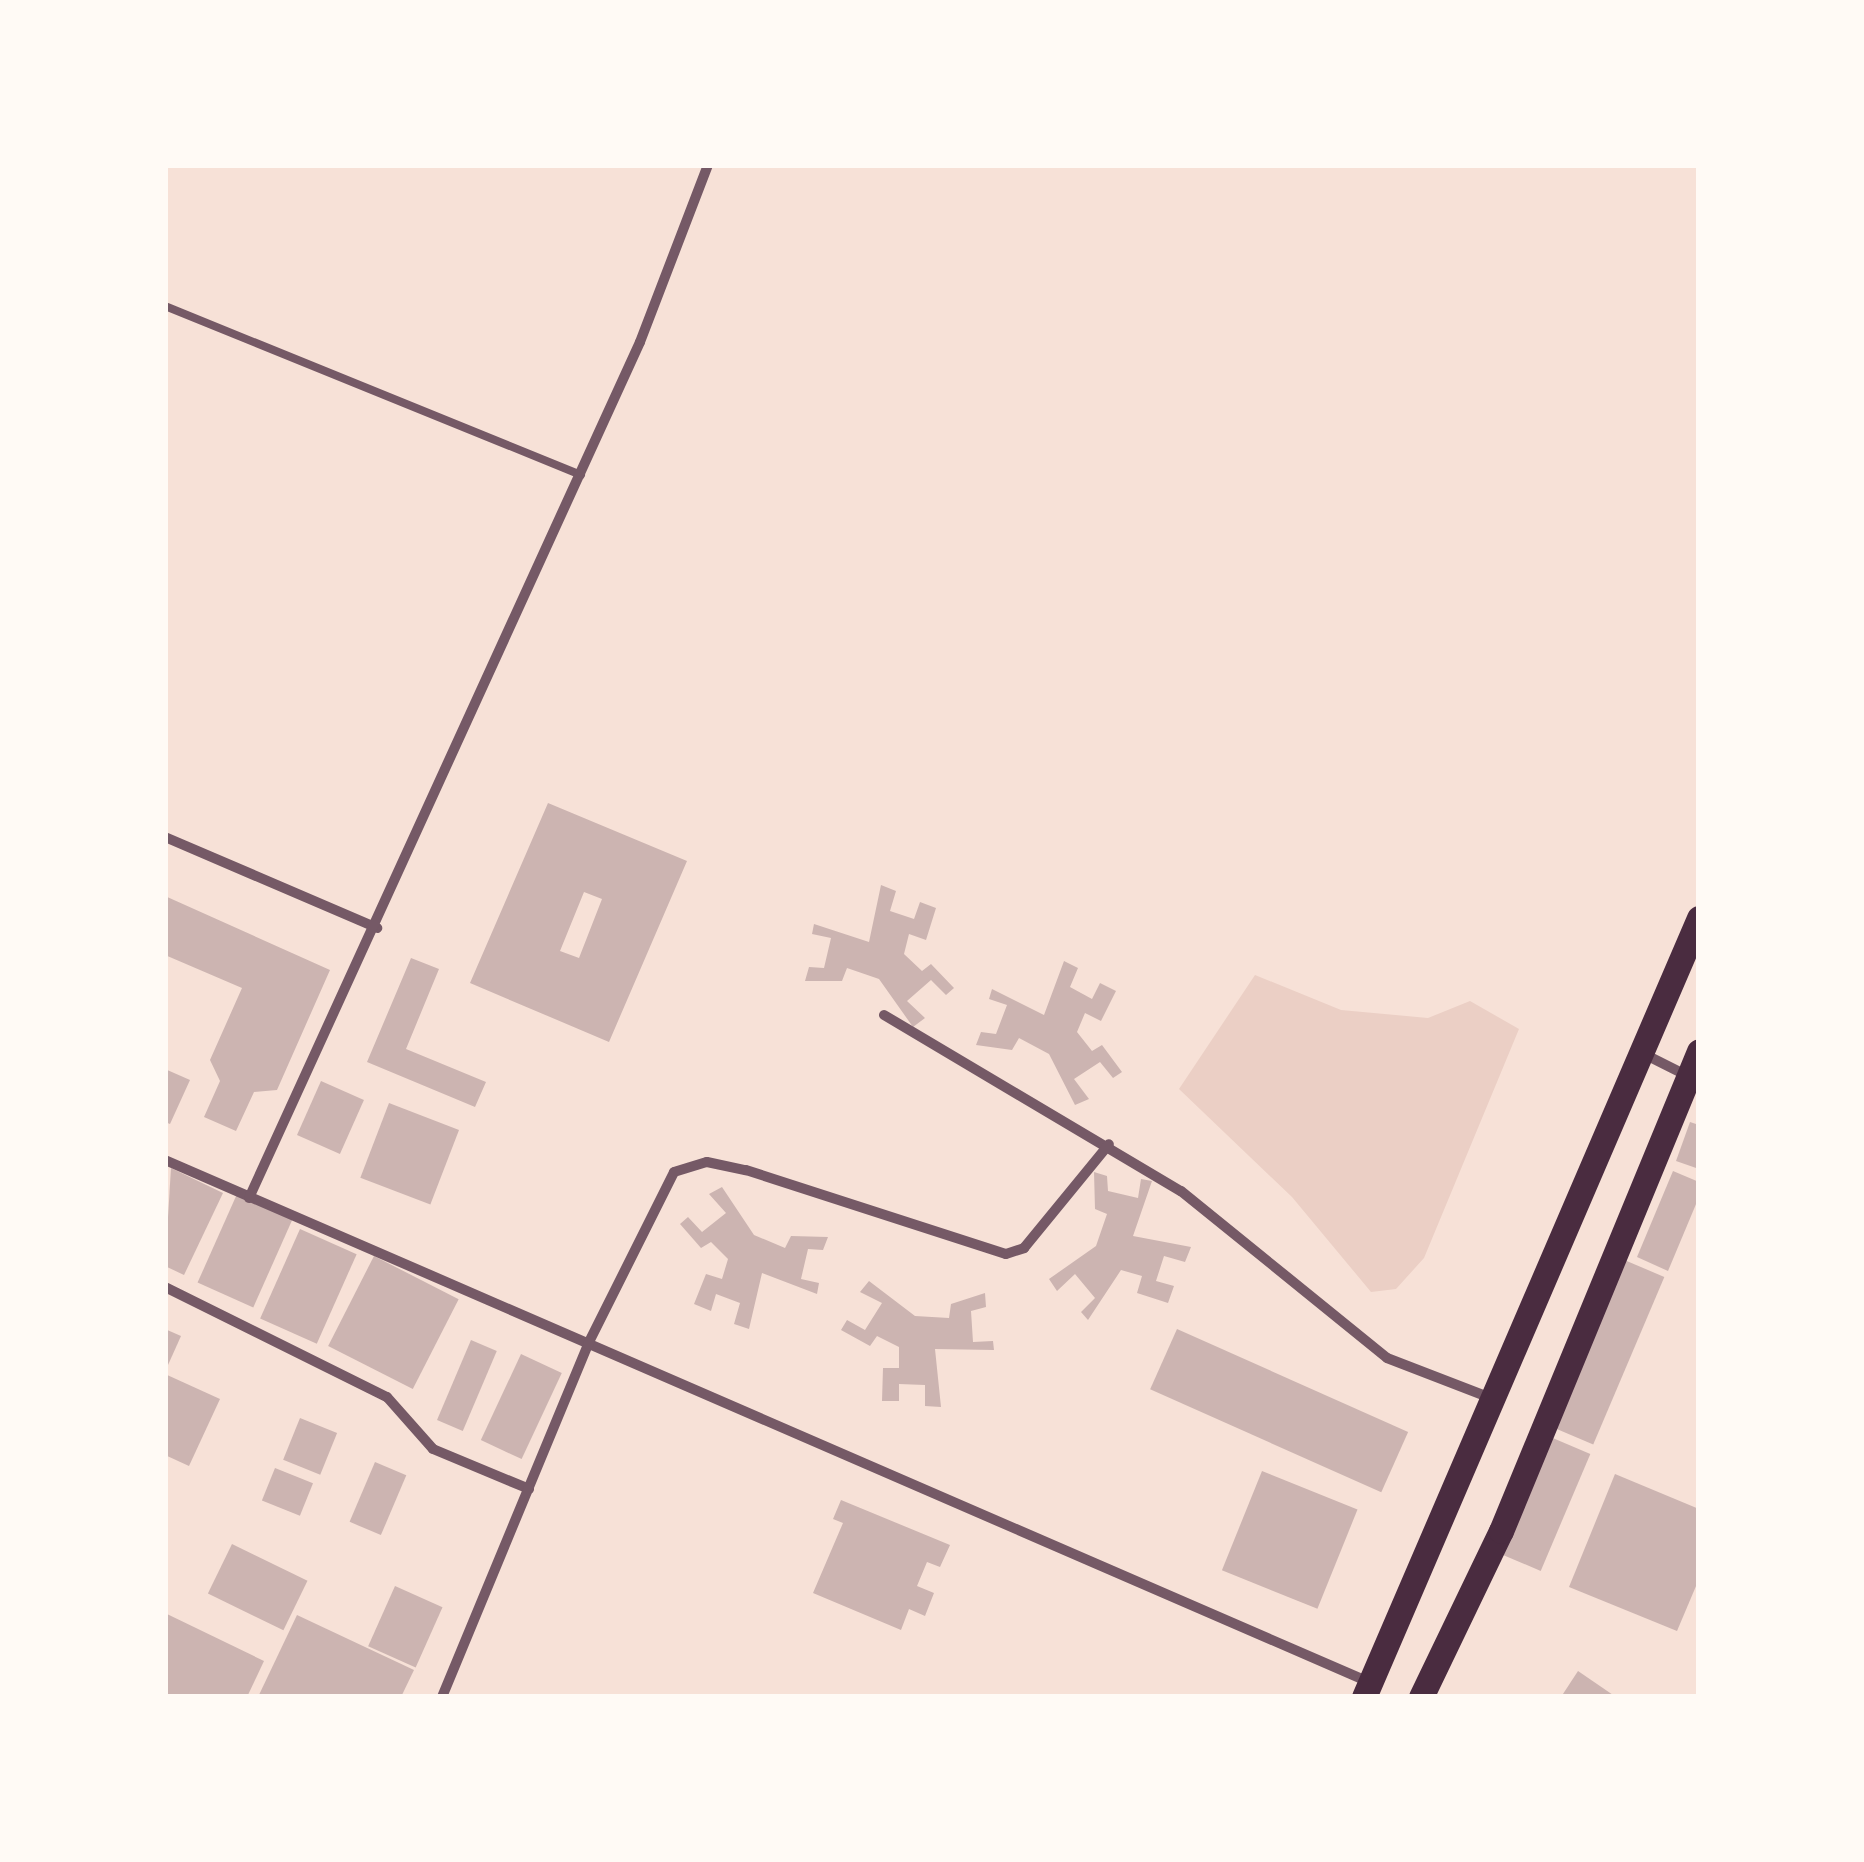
<!DOCTYPE html>
<style>
body{margin:0}
#map{position:relative;width:1864px;height:1862px;overflow:hidden;background:#f7e1d7;font-family:Jost,sans-serif}
div>[style]{position:absolute}
.green>*{inset:0;background:#ebcfc5}
.building>*{inset:0;background:#ccb4b1;transform-origin:0 0}
.service>*{height:8px;margin:-4px;padding:0 4px;transform-origin:4px;border-radius:4px;background:#755966}
.minor>*{height:10px;margin:-5px;padding:0 5px;transform-origin:5px;border-radius:5px;background:#755966}
.primary>*{height:25px;margin:-12.5px;padding:0 12.5px;transform-origin:12.5px;border-radius:12.5px;background:#4a2c40}
span{translate:-50% -50%;white-space:nowrap;text-align:center;line-height:1.15;-webkit-text-stroke:8px #fffaf5;paint-order:stroke}
.frame{position:absolute;inset:0;border:168px solid #fffaf5;pointer-events:none}
</style>
<div id="map">
<div class="green">
<div style="clip-path:polygon(1255px 975px,1341px 1010px,1428px 1018px,1470px 1001px,1519px 1029px,1424px 1258px,1396px 1289px,1371px 1292px,1292px 1197px,1179px 1089px)"></div>
</div>
<div class="building">
<div style="clip-path:polygon(evenodd,548px 803px,687px 861px,609px 1042px,470px 983px,548px 803px,584px 892px,602px 899px,579px 958px,560px 951px,584px 892px)"></div>
<div style="clip-path:polygon(881px 885px,896px 891px,890px 911px,914px 919px,920px 902px,936px 908px,926px 940px,909px 934px,904px 954px,922px 971px,931px 964px,954px 988px,946px 995px,931px 980px,907px 1001px,925px 1018px,913px 1027px,879px 979px,847px 968px,842px 981px,805px 981px,809px 967px,824px 968px,831px 938px,812px 934px,814px 924px,869px 942px)"></div>
<div style="clip-path:polygon(165px 896px,330px 970px,277px 1090px,254px 1092px,236px 1131px,204px 1117px,220px 1081px,210px 1060px,242px 988px,165px 955px)"></div>
<div style="clip-path:polygon(411px 958px,439px 969px,406px 1049px,486px 1082px,475px 1107px,367px 1062px)"></div>
<div style="clip-path:polygon(1064px 961px,1078px 968px,1070px 987px,1092px 999px,1100px 983px,1116px 991px,1101px 1021px,1085px 1013px,1077px 1032px,1092px 1051px,1102px 1045px,1122px 1072px,1113px 1078px,1100px 1062px,1074px 1079px,1089px 1099px,1075px 1105px,1049px 1054px,1019px 1038px,1012px 1050px,976px 1045px,981px 1032px,996px 1034px,1007px 1005px,989px 999px,992px 989px,1044px 1015px)"></div>
<div style="clip-path:polygon(165px 1069px,190px 1080px,170px 1124px,165px 1122px)"></div>
<div style="left:321px;top:1081px;width:47px;height:59px;rotate:24deg"></div>
<div style="left:389px;top:1103px;width:75px;height:80px;rotate:21deg"></div>
<div style="clip-path:polygon(1690px 1122px,1699px 1125px,1699px 1169px,1676px 1161px)"></div>
<div style="clip-path:polygon(171px 1168px,223px 1193px,184px 1275px,165px 1266px)"></div>
<div style="clip-path:polygon(1673px 1171px,1699px 1182px,1699px 1197px,1668px 1271px,1637px 1257px)"></div>
<div style="clip-path:polygon(1094px 1172px,1107px 1176px,1108px 1191px,1138px 1198px,1141px 1179px,1152px 1181px,1133px 1236px,1191px 1247px,1185px 1262px,1164px 1256px,1156px 1281px,1174px 1286px,1168px 1303px,1137px 1293px,1142px 1276px,1121px 1270px,1088px 1320px,1081px 1312px,1095px 1298px,1075px 1274px,1057px 1291px,1049px 1279px,1096px 1246px,1107px 1214px,1095px 1209px)"></div>
<div style="clip-path:polygon(722px 1187px,754px 1235px,785px 1248px,791px 1236px,828px 1237px,823px 1250px,808px 1249px,801px 1279px,819px 1283px,817px 1294px,762px 1273px,749px 1329px,734px 1324px,740px 1303px,716px 1294px,711px 1311px,694px 1304px,706px 1274px,722px 1279px,728px 1259px,711px 1242px,701px 1248px,680px 1224px,688px 1217px,702px 1232px,726px 1213px,709px 1194px)"></div>
<div style="left:237px;top:1194px;width:61px;height:97px;rotate:24deg"></div>
<div style="left:300px;top:1229px;width:62px;height:98px;rotate:24deg"></div>
<div style="left:374px;top:1256px;width:95px;height:101px;rotate:27deg"></div>
<div style="left:1622px;top:1259px;width:46px;height:182px;rotate:23deg"></div>
<div style="clip-path:polygon(869px 1281px,915px 1316px,949px 1318px,951px 1304px,985px 1293px,986px 1307px,971px 1311px,973px 1342px,993px 1341px,994px 1350px,935px 1349px,941px 1407px,925px 1406px,925px 1385px,899px 1384px,899px 1401px,882px 1401px,883px 1368px,899px 1368px,899px 1347px,877px 1336px,870px 1346px,841px 1330px,847px 1320px,865px 1330px,882px 1303px,860px 1292px)"></div>
<div style="clip-path:polygon(165px 1329px,181px 1336px,168px 1365px,165px 1363px)"></div>
<div style="left:1177px;top:1329px;width:253px;height:66px;rotate:24deg"></div>
<div style="left:471px;top:1340px;width:28px;height:87px;rotate:23deg"></div>
<div style="left:521px;top:1354px;width:45px;height:95px;rotate:25deg"></div>
<div style="clip-path:polygon(165px 1374px,220px 1399px,189px 1466px,165px 1455px)"></div>
<div style="left:300px;top:1418px;width:40px;height:45px;rotate:22deg"></div>
<div style="left:1548px;top:1436px;width:46px;height:127px;rotate:23deg"></div>
<div style="left:375px;top:1462px;width:34px;height:65px;rotate:23deg"></div>
<div style="left:275px;top:1468px;width:41px;height:35px;rotate:22deg"></div>
<div style="left:1262px;top:1471px;width:103px;height:107px;rotate:22deg"></div>
<div style="clip-path:polygon(1615px 1474px,1699px 1509px,1699px 1579px,1677px 1631px,1569px 1587px)"></div>
<div style="clip-path:polygon(841px 1500px,950px 1545px,940px 1567px,927px 1562px,917px 1586px,934px 1593px,925px 1616px,909px 1609px,901px 1630px,813px 1593px,843px 1523px,833px 1519px)"></div>
<div style="left:232px;top:1544px;width:84px;height:55px;rotate:26deg"></div>
<div style="left:395px;top:1586px;width:52px;height:66px;rotate:24deg"></div>
<div style="clip-path:polygon(167px 1614px,264px 1661px,247px 1697px,165px 1697px)"></div>
<div style="clip-path:polygon(297px 1615px,414px 1670px,401px 1697px,258px 1697px)"></div>
<div style="clip-path:polygon(1578px 1671px,1616px 1697px,1561px 1697px)"></div>
</div>
<div class="service">
<div style="left:165px;top:306px;width:449px;rotate:22.1deg"></div>
</div>
<div class="minor">
<div style="left:165px;top:837px;width:231px;rotate:23.2deg"></div>
<div style="left:884px;top:1015px;width:345px;rotate:30.7deg"></div>
<div style="left:1181px;top:1191px;width:265px;rotate:39deg"></div>
<div style="left:1387px;top:1358px;width:114px;rotate:21.1deg"></div>
<div style="left:1642px;top:1053px;width:54px;rotate:26.6deg"></div>
<div style="left:165px;top:1160px;width:1315px;rotate:23.44deg"></div>
<div style="left:249px;top:1198px;width:941px;rotate:-65.45deg"></div>
<div style="left:640px;top:342px;width:190px;rotate:-69deg"></div>
<div style="left:165px;top:1287px;width:248px;rotate:26.4deg"></div>
<div style="left:387px;top:1397px;width:69px;rotate:48.5deg"></div>
<div style="left:433px;top:1449px;width:104px;rotate:22.6deg"></div>
<div style="left:442px;top:1697px;width:382px;rotate:-67.5deg"></div>
<div style="left:588px;top:1344px;width:192px;rotate:-63.4deg"></div>
<div style="left:674px;top:1172px;width:34px;rotate:-17deg"></div>
<div style="left:707px;top:1162px;width:40px;rotate:12deg"></div>
<div style="left:746px;top:1170px;width:273px;rotate:17.9deg"></div>
<div style="left:1006px;top:1254px;width:19px;rotate:-18deg"></div>
<div style="left:1024px;top:1248px;width:134px;rotate:-50.7deg"></div>
</div>
<div class="primary">
<div style="left:1364px;top:1697px;width:848px;rotate:-66.73deg"></div>
<div style="left:1421px;top:1697px;width:184px;rotate:-64.3deg"></div>
<div style="left:1501px;top:1531px;width:519px;rotate:-67.58deg"></div>
</div>
<div class="frame"></div>
</div>
